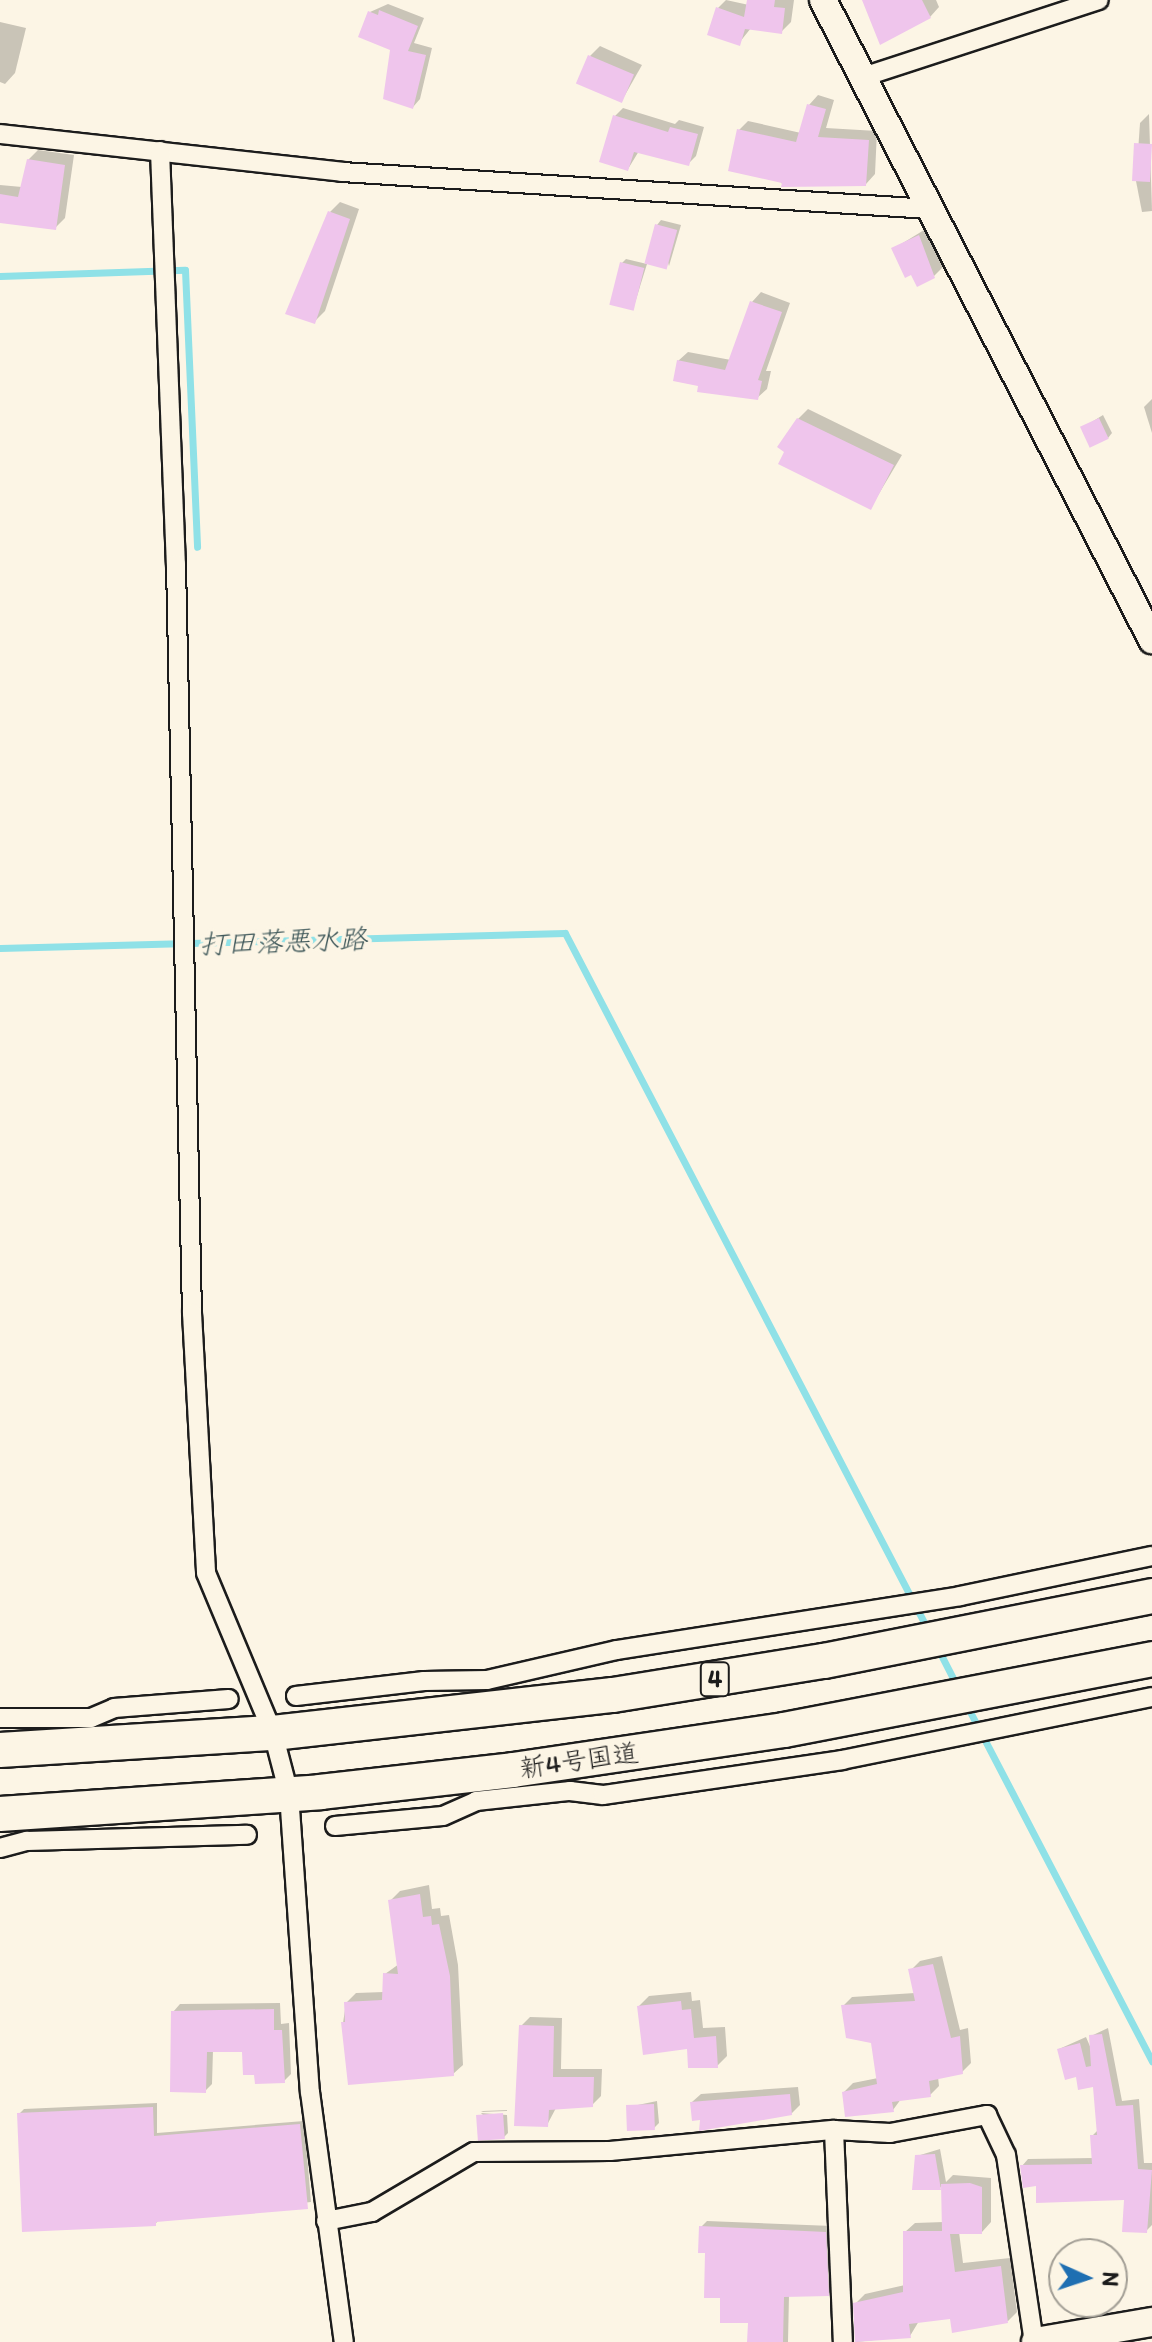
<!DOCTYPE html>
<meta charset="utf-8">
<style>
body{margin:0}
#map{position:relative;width:1152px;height:2342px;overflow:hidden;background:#fcf5e5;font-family:Itim,"Klee One",sans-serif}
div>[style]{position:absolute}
.shadow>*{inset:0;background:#0003}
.stream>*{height:7px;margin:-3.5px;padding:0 3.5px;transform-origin:3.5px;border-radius:3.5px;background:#8fe1e7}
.building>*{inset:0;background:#efc5ec;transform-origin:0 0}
.roads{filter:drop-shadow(2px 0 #1c1c1c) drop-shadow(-2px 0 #1c1c1c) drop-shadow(0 2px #1c1c1c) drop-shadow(0 -2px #1c1c1c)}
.street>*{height:18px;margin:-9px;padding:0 9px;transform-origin:9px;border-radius:9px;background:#fcf5e5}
.secondary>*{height:26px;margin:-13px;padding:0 13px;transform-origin:13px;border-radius:13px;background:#fcf5e5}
.primary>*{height:28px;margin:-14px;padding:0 14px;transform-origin:14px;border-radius:14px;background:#fcf5e5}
.highway>*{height:34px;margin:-17px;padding:0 17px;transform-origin:17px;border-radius:17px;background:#fcf5e5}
span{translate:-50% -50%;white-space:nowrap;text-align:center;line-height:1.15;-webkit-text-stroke:7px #fcf5e5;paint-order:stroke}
.shield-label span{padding:2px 6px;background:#fcf5e5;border:2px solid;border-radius:6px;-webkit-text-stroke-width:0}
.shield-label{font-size:24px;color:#1c1c1c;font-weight:700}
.street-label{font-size:26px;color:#1c1c1c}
.water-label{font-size:28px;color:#3e5759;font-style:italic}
.north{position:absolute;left:1048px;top:2238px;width:80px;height:80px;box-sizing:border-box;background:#fcf5e5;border:2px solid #a29e95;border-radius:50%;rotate:93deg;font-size:22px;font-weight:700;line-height:32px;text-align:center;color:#1c1c1c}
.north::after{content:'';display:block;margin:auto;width:28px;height:36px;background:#1f6fb2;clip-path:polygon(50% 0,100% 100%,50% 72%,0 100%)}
</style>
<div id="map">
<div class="shadow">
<div style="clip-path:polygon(726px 0,749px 5px,750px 0,794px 0,791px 22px,781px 32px,751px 28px,739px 43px,718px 8px)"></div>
<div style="clip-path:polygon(863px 0,936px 0,939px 7px,930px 17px)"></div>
<div style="clip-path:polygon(388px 4px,424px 18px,414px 43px,432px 48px,420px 99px,413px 107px,392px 49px,370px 12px)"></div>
<div style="clip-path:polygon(0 22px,26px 28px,15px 73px,5px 84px,0 82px)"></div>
<div style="clip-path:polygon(600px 46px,642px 65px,621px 102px,590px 56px)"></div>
<div style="clip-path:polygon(818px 95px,834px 100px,826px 128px,877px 131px,875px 174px,866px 184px,783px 185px,739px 130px,748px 121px,801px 133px,809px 105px)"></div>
<div style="clip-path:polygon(623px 108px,675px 124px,679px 120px,704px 127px,696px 156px,688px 164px,639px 151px,628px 169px,615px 116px)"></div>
<div style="clip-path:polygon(1149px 114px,1152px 211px,1142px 212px,1136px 181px,1140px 123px)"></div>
<div style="clip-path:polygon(38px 150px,74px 155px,65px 218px,55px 228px,0 219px,0 185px,22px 187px,28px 160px)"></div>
<div style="clip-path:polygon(340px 202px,359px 209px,325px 311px,315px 321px,330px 212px)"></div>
<div style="clip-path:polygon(661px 220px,681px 225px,669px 266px,657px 225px)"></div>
<div style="clip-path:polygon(929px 227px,944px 266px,934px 276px,893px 249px)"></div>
<div style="clip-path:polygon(626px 259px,647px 264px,633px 309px,622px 263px)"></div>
<div style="clip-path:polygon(761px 292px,790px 303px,766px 371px,771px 371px,767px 389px,757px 398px,701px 384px,678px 361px,688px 352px,731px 360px,752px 302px)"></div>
<div style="clip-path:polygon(1152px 399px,1152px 433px,1144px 407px)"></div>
<div style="clip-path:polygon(808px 409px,902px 455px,871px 507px,798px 419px)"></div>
<div style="clip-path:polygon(1103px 415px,1112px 433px,1108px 438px,1082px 428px)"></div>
<div style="clip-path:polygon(429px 1885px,432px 1909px,440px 1908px,441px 1916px,449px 1915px,458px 1965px,463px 2065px,453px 2074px,343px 2023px,346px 2003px,356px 1993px,384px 1992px,385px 1974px,399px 1964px,390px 1901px,400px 1891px)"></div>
<div style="clip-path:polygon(942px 1956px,960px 2030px,968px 2028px,971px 2063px,962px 2072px,938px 2077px,939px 2086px,930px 2095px,901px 2099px,893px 2110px,844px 2092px,853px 2083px,878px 2078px,873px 2041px,843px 2006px,852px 1997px,915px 1993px,911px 1970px,920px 1961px)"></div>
<div style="clip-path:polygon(691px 1992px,692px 2001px,700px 2000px,703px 2028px,725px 2027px,727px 2056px,717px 2066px,639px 2006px,649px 1996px)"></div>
<div style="clip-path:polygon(280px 2003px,281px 2024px,289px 2023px,291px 2074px,284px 2081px,256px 2073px,244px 2050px,213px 2050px,212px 2084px,205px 2091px,173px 2012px,180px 2004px)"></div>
<div style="clip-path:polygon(530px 2017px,562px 2018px,561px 2069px,602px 2069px,601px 2096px,592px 2105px,556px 2108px,547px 2125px,521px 2026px)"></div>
<div style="clip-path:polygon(1108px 2028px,1122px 2101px,1139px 2099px,1144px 2163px,1152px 2163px,1152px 2225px,1146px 2231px,1126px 2198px,1022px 2166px,1028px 2159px,1094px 2158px,1092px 2136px,1098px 2130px,1095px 2085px,1078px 2075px,1059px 2049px,1086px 2037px,1092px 2051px,1091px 2036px)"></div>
<div style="clip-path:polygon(798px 2087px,800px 2105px,791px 2114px,702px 2118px,692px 2102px,701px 2094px)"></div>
<div style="clip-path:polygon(657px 2101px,659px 2123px,654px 2128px,628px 2107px)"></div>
<div style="clip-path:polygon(157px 2103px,157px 2133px,304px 2121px,311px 2202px,160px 2219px,155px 2224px,19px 2114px,24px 2109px)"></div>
<div style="clip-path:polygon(507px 2110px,507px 2111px,481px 2112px,483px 2111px)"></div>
<div style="clip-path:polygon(481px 2113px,507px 2115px,508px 2133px,504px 2137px)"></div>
<div style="clip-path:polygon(940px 2149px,946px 2182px,953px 2175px,991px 2178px,991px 2222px,982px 2232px,959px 2232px,963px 2263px,1010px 2258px,1017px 2312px,1008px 2321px,952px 2316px,919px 2321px,910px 2336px,856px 2342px,855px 2304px,865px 2294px,905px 2285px,905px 2232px,915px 2223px,944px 2222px,943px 2184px,940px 2188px,917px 2156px)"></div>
<div style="clip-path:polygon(707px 2221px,832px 2226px,835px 2288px,828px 2294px,789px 2295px,788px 2342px,749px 2342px,750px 2321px,722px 2296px,701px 2227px)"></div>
</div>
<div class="stream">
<div style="left:0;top:276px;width:185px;rotate:-1.9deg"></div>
<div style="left:185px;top:270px;width:277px;rotate:87.5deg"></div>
<div style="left:0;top:948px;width:565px;rotate:-1.52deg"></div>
<div style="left:565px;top:933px;width:788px;rotate:62.49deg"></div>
<div style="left:937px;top:1647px;width:44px;rotate:62.9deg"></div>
<div style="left:966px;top:1704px;width:403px;rotate:62.5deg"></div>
</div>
<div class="building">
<div style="clip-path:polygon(747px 0,775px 0,774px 7px,785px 8px,782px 34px,745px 29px,740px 46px,707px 35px,716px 7px,744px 17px)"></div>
<div style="clip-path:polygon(862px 0,922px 0,931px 18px,880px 45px)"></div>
<div style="clip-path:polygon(379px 10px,418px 26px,408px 51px,426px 55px,413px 109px,383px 99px,390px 50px,358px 37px,368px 11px,378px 15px)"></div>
<div style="left:588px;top:55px;width:50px;height:31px;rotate:23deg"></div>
<div style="clip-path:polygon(807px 104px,826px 109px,818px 137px,869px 140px,866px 186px,781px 187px,782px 183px,728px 171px,737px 129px,796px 142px)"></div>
<div style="clip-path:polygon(613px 115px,668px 132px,670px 127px,698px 134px,689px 166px,634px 152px,628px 171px,599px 162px)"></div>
<div style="left:1134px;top:143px;width:18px;height:38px;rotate:3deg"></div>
<div style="clip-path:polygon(27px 159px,65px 165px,56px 230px,0 223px,0 194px,18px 197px)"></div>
<div style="clip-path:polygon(328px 211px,350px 219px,315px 324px,285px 314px)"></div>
<div style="left:655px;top:224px;width:23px;height:41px;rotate:15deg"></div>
<div style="clip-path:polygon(919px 235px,935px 278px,917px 287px,911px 275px,905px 278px,891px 248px)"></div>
<div style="left:620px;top:262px;width:25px;height:44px;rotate:14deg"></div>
<div style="clip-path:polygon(750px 301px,782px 312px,758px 380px,762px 381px,758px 400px,697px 392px,698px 386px,673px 381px,677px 360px,725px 370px)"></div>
<div style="clip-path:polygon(797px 418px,894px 465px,871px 510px,778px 464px,784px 452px,777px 447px)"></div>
<div style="left:1099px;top:418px;width:23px;height:21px;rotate:65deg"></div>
<div style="clip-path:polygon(420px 1894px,423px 1917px,431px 1916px,432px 1925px,439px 1924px,450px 1976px,454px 2076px,348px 2085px,341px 2022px,345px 2022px,344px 2002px,382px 2000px,383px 1973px,398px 1974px,388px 1900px)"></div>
<div style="clip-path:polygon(933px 1964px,951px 2038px,960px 2036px,963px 2074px,929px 2081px,931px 2097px,892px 2102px,894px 2112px,845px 2117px,842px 2092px,877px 2084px,871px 2043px,846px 2038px,841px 2005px,915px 2001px,908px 1969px)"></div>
<div style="clip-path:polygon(681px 2001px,682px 2010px,691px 2009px,694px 2038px,716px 2036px,718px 2068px,688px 2068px,687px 2049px,643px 2055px,637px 2006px)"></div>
<div style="clip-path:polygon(274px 2009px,274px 2030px,282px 2030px,285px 2083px,255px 2084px,254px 2075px,243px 2075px,242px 2052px,207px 2052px,206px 2093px,170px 2092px,171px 2011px)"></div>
<div style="clip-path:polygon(519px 2025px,554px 2026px,553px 2077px,594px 2077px,593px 2107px,549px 2110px,548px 2127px,514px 2126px)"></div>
<div style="clip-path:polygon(1102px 2034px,1116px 2106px,1133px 2105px,1138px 2169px,1152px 2170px,1147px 2233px,1122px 2232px,1124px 2200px,1036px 2203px,1036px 2186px,1023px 2188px,1020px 2165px,1092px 2164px,1090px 2135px,1097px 2135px,1093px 2087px,1078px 2090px,1076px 2077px,1065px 2080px,1057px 2049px,1080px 2043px,1086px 2067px,1091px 2066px,1089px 2035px)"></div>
<div style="clip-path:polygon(790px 2094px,792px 2115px,699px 2131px,700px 2120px,692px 2121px,690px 2102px)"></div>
<div style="left:654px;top:2104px;width:26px;height:28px;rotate:88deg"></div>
<div style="clip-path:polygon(153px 2107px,154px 2136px,300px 2124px,308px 2209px,156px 2222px,156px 2226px,22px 2232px,17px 2113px)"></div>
<div style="left:503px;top:2113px;width:26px;height:27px;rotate:86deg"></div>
<div style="clip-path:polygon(935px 2154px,941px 2190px,912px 2190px,915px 2155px)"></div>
<div style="clip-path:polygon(970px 2183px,982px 2187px,982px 2234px,950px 2234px,955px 2272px,1001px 2266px,1008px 2323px,952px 2333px,950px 2319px,909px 2324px,911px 2338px,855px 2342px,853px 2303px,903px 2292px,903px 2231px,942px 2231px,941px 2184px)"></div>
<div style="clip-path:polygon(699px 2226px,826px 2232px,829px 2296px,784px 2297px,783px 2342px,747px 2342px,748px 2323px,720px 2323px,720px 2298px,704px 2298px,705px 2253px,698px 2253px)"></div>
</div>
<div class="roads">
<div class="street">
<div style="left:863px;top:77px;width:248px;rotate:-18.1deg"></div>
<div style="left:0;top:134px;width:344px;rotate:6.3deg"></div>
<div style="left:342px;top:172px;width:589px;rotate:3.6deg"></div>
<div style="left:160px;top:151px;width:413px;rotate:87.8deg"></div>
<div style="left:176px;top:564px;width:749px;rotate:88.78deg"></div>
<div style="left:192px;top:1313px;width:260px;rotate:86.9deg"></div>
<div style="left:206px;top:1573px;width:173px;rotate:67.3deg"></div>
<div style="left:273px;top:1733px;width:63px;rotate:75.3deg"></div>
<div style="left:289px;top:1794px;width:299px;rotate:86deg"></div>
<div style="left:310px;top:2092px;width:252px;rotate:82.3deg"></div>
<div style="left:296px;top:1696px;width:129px;rotate:-6.7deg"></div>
<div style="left:424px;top:1681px;width:63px;rotate:-0.9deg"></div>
<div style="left:487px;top:1680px;width:133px;rotate:-13deg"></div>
<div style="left:617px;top:1650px;width:347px;rotate:-8.9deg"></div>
<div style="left:960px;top:1596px;width:196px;rotate:-11.8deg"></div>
<div style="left:0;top:1718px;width:91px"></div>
<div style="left:91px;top:1718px;width:25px;rotate:-23deg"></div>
<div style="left:114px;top:1708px;width:115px;rotate:-4.5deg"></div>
<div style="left:335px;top:1826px;width:108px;rotate:-5.3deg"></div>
<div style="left:443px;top:1816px;width:36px;rotate:-24deg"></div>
<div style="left:476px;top:1801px;width:95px;rotate:-6.1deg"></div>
<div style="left:570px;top:1791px;width:33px;rotate:7deg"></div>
<div style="left:603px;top:1795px;width:242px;rotate:-8.3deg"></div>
<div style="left:842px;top:1760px;width:316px;rotate:-11.5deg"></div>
<div style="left:0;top:1848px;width:28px;rotate:-15deg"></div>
<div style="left:27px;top:1841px;width:220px;rotate:-1.6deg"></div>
<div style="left:834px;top:2130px;width:212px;rotate:87.6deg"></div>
<div style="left:326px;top:2221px;width:47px;rotate:-11.1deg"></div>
<div style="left:372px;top:2212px;width:118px;rotate:-30.5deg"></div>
<div style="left:474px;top:2152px;width:136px;rotate:-0.4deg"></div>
<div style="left:610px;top:2151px;width:225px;rotate:-5.4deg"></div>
<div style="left:834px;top:2130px;width:56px;rotate:3.1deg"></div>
<div style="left:890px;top:2133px;width:99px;rotate:-10.5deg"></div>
<div style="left:987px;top:2115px;width:44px;rotate:64.6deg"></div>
<div style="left:1006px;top:2155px;width:189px;rotate:81.5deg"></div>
</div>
<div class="secondary">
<div style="left:823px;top:0;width:720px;rotate:62.79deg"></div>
</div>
<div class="primary">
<div style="left:1036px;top:2342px;width:118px;rotate:-9.8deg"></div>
</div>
<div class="highway">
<div style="left:0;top:1750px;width:274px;rotate:-3.6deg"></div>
<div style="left:273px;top:1733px;width:342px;rotate:-6.4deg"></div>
<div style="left:613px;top:1695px;width:214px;rotate:-9.2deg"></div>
<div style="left:824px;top:1661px;width:334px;rotate:-11.2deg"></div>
<div style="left:0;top:1814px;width:321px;rotate:-3.9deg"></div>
<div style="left:320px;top:1792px;width:194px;rotate:-6.5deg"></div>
<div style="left:513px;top:1770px;width:274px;rotate:-8.4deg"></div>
<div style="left:784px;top:1730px;width:375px;rotate:-10.9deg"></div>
</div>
</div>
<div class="shield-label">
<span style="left:715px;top:1679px">4</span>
</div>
<div class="street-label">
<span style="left:579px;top:1761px;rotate:-8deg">新4号国道</span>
</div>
<div class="water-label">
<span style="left:283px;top:941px;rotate:-2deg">打田落悪水路</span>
</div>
<div class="north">N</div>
</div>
